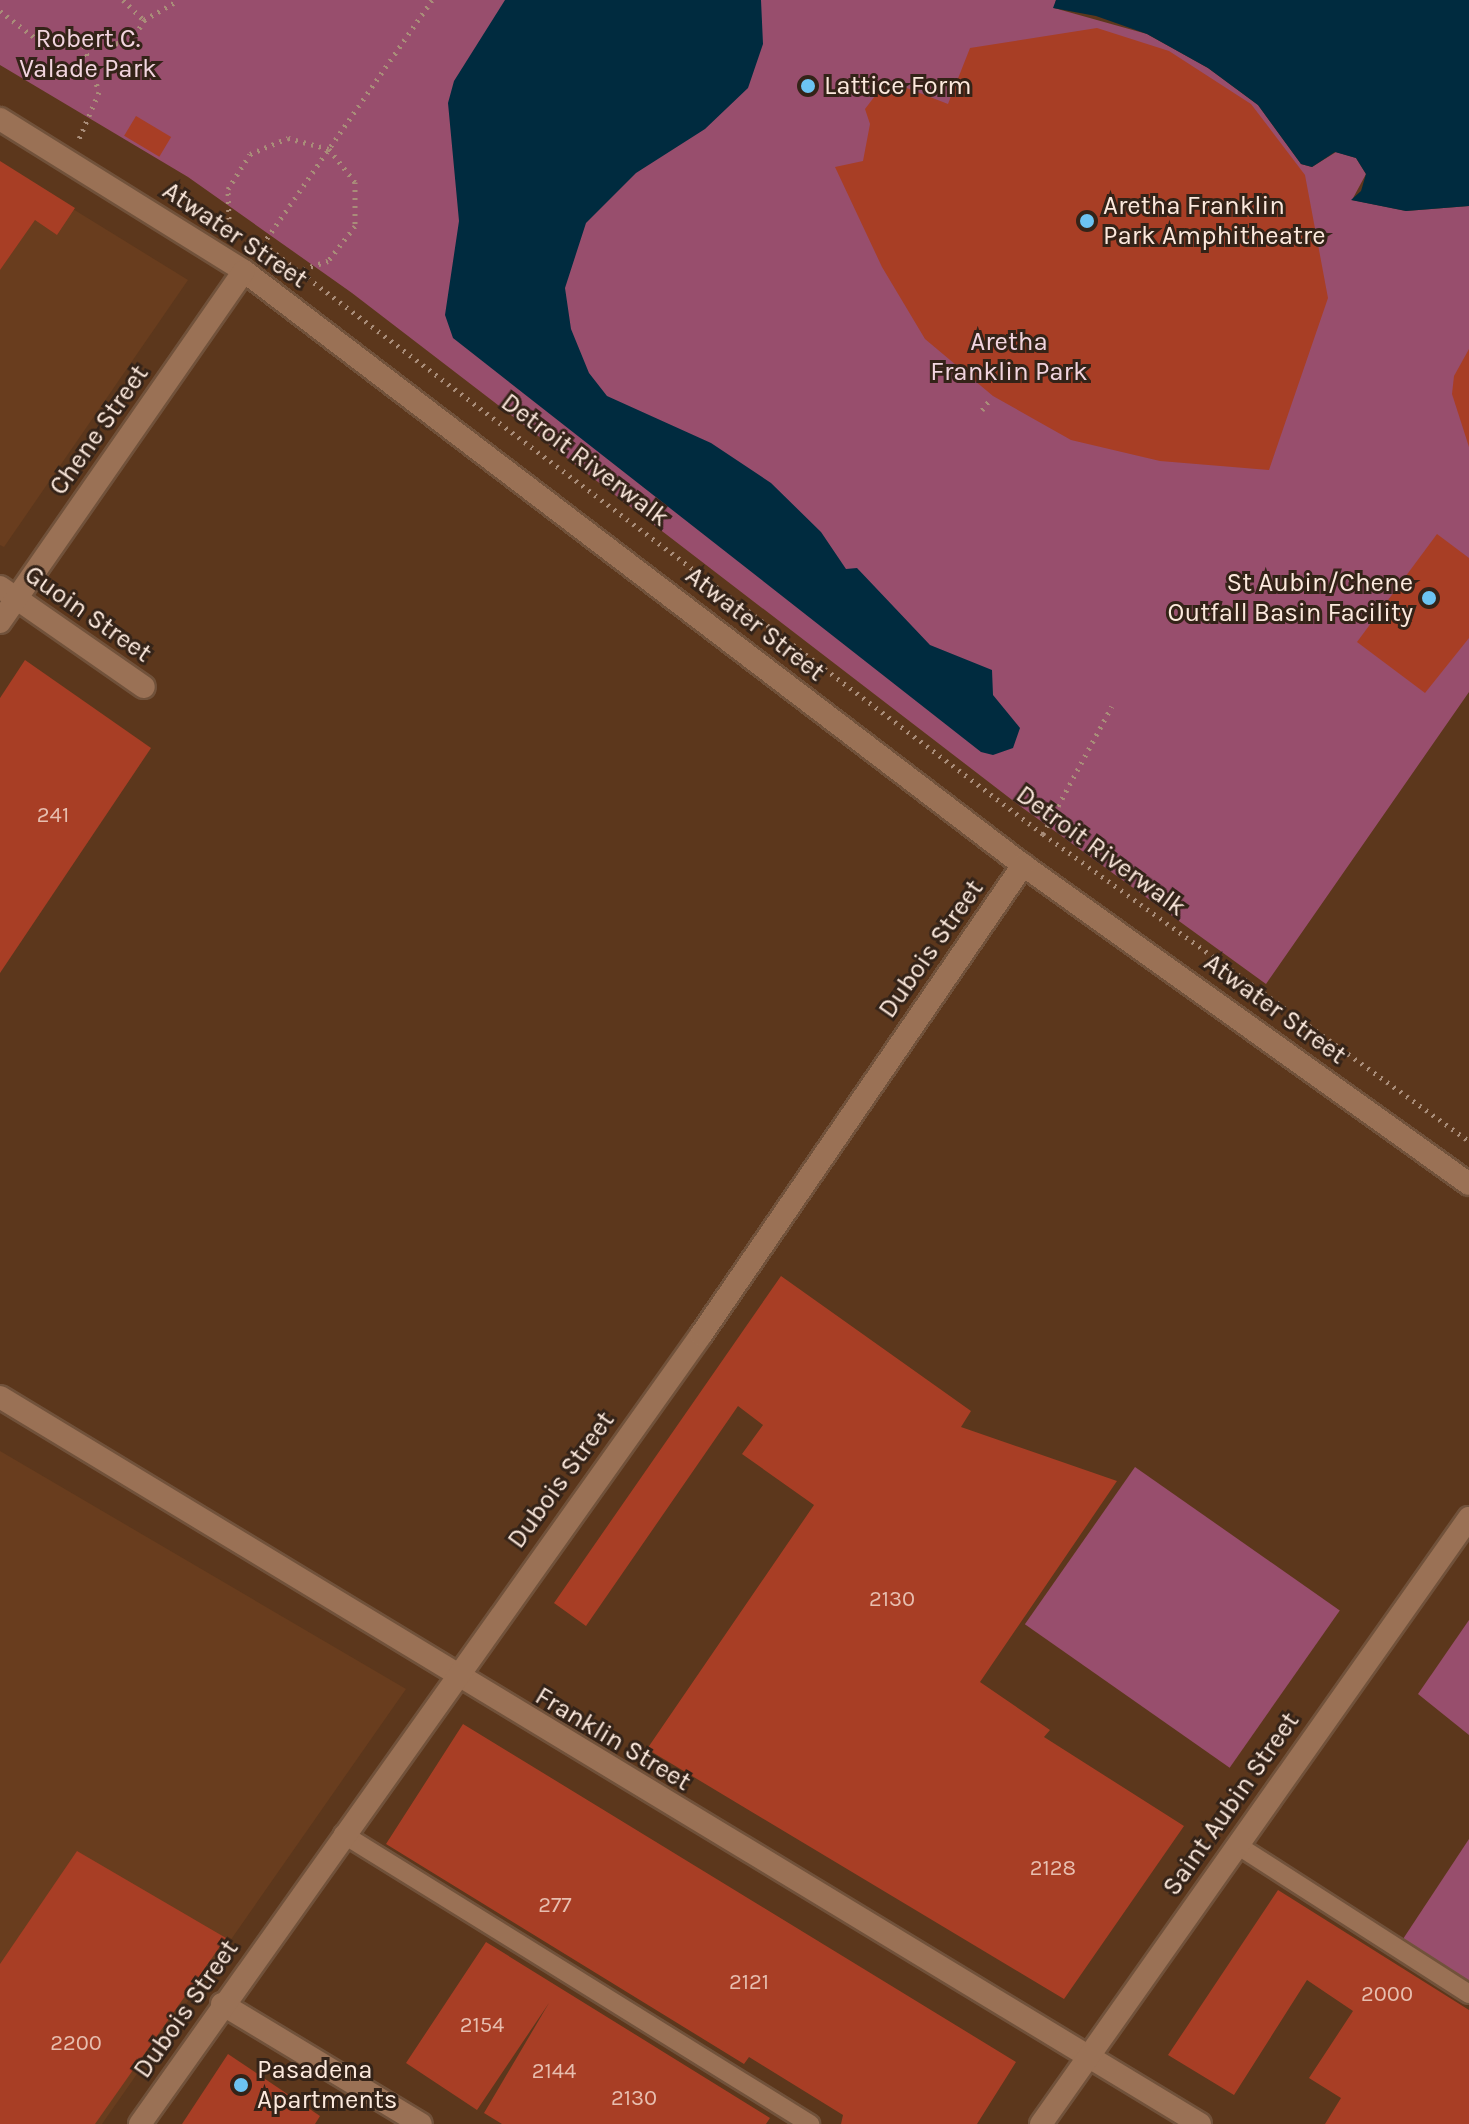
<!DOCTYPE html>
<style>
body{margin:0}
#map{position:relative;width:1469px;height:2124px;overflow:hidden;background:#5c371c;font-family:Karla,sans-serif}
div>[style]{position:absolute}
.built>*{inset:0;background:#693d1e}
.green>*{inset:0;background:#984e6d;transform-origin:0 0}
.water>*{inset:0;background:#002b3f}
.building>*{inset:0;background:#a83e25;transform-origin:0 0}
.path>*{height:5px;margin-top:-2.5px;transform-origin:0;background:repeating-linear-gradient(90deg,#a98d79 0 2px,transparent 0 8px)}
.roads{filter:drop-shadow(2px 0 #71523b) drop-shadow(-2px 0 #71523b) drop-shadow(0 2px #71523b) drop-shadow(0 -2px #71523b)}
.service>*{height:18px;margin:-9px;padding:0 9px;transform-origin:9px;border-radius:9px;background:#9a7155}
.minor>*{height:22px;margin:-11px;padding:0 11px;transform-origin:11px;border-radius:11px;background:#9a7155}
.dots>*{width:22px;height:22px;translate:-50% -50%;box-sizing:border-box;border:4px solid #342318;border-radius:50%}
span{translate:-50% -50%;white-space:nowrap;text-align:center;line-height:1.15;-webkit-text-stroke:6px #342318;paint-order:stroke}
.number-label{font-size:22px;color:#e7beaf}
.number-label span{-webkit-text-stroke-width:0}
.park-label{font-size:26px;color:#f2d5df}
.poi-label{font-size:26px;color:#fce9dd}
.left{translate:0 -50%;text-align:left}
.right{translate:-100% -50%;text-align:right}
.street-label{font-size:26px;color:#fce9dd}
</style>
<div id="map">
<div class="built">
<div style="clip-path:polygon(0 164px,188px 280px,4px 547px,0 545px)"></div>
<div style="clip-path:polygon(0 1451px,406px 1689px,102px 2124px,0 2124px)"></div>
</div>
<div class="green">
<div style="clip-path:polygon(0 0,1056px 0,1054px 8px,1147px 34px,1208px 68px,1258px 105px,1301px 164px,1312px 167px,1336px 152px,1356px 158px,1366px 174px,1352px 200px,1406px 211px,1469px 206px,1469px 692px,1266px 984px,1020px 806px,352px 293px,188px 177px,0 65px)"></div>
<div style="left:1135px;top:1467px;width:250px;height:192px;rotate:35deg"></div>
<div style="clip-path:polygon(1469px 1620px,1469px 1735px,1418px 1694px)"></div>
<div style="clip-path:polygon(1469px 1839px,1469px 1981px,1403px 1939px)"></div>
</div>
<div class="water">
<div style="clip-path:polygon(505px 0,761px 0,763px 44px,748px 88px,705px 129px,636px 173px,586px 223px,565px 288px,571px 329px,589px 373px,607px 396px,711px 443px,771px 483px,821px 532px,846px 569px,857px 568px,930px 645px,992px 670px,993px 695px,1020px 728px,1013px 748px,993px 755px,981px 752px,453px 338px,445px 315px,459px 221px,448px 103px,454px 81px)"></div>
<div style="clip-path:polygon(1056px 0,1469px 0,1469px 206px,1406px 211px,1351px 200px,1361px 191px,1366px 174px,1356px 158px,1335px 152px,1312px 167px,1301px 164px,1258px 105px,1208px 68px,1147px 34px,1096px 16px,1053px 8px)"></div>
</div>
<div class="building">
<div style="clip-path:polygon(1097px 28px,1169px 51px,1251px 104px,1305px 175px,1328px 298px,1269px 470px,1160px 461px,1071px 440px,993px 396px,925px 339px,882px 267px,835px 167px,863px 161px,870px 124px,865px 109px,881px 88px,894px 83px,948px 104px,970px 48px)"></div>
<div style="left:136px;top:116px;width:41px;height:23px;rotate:31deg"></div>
<div style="clip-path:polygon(0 161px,75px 208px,57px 235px,35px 220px,0 270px)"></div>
<div style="clip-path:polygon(1469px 349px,1469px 447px,1452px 394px,1454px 376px)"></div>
<div style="clip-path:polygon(1437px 534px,1469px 558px,1469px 638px,1425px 693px,1357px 642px)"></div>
<div style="clip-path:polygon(25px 660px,151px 748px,0 973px,0 698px)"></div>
<div style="clip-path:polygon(781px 1276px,971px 1411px,961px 1427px,1117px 1481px,980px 1682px,1050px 1730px,1044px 1737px,1184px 1826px,1064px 1999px,647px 1749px,814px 1505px,742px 1454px,763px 1425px,738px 1406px,586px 1626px,554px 1603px)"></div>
<div style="clip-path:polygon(463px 1724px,1016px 2062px,977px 2124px,841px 2124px,843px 2115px,749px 2057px,744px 2064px,386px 1844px)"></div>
<div style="clip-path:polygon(77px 1851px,226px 1938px,95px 2124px,0 2124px,0 1964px)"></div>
<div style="clip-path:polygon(1278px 1890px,1469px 2010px,1469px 2124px,1325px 2124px,1341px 2098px,1309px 2078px,1353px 2011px,1307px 1980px,1234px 2095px,1168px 2055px)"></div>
<div style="clip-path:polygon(486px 1942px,770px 2118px,766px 2124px,502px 2124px,484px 2113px,549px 2003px,477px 2110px,406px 2063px)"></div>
<div style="clip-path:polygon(228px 2054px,320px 2116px,315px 2124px,182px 2124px)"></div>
</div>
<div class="path">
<div style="left:123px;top:0;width:29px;rotate:44deg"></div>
<div style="left:144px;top:20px;width:39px;rotate:-30deg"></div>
<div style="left:432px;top:0;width:297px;rotate:124.7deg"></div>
<div style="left:263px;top:244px;width:978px;rotate:37.1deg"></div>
<div style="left:1043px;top:834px;width:525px;rotate:35.78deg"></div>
<div style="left:0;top:11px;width:53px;rotate:37.3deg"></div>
<div style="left:42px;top:43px;width:42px;rotate:4.1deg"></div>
<div style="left:84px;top:46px;width:48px;rotate:71.9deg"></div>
<div style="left:99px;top:92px;width:51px;rotate:113.1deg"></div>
<div style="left:84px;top:46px;width:47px;rotate:-4.9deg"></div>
<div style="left:131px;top:42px;width:26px;rotate:-59deg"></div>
<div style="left:229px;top:219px;width:30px;rotate:-92deg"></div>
<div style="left:228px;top:189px;width:41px;rotate:-57.8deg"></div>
<div style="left:250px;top:154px;width:41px;rotate:-22.8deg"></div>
<div style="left:288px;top:138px;width:42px;rotate:15deg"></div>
<div style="left:329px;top:149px;width:42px;rotate:51.8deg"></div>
<div style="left:355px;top:182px;width:44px;rotate:90deg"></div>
<div style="left:355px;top:226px;width:44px;rotate:127.6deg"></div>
<div style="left:328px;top:261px;width:28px;rotate:162deg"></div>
<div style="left:982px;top:410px;width:11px;rotate:-52deg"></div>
<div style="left:1043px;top:834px;width:145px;rotate:-61.7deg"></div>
</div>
<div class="roads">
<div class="service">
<div style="left:343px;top:1834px;width:550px;rotate:31.84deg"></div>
<div style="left:1237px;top:1845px;width:276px;rotate:32.7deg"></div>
</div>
<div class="minor">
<div style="left:0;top:119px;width:287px;rotate:31.9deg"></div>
<div style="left:244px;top:271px;width:980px;rotate:37.33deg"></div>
<div style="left:1023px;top:865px;width:548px;rotate:35.57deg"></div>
<div style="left:0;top:587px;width:175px;rotate:34.8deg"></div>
<div style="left:0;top:622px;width:427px;rotate:-55.2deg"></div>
<div style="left:0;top:1397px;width:1403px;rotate:31.21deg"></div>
<div style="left:222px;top:2004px;width:232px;rotate:31.1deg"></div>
<div style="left:140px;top:2124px;width:968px;rotate:-54.59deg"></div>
<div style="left:701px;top:1335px;width:570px;rotate:-55.58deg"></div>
<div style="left:1041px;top:2124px;width:742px;rotate:-54.77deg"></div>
</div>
</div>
<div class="dots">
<div style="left:808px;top:86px;background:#6cc3f2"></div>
<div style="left:1087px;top:221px;background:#6cc3f2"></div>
<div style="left:1429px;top:598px;background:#6cc3f2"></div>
<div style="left:241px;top:2085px;background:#6cc3f2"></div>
</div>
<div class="number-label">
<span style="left:53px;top:816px">241</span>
<span style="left:892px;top:1600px">2130</span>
<span style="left:1053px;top:1869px">2128</span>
<span style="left:555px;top:1906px">277</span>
<span style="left:749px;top:1983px">2121</span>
<span style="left:1387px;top:1995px">2000</span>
<span style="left:482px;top:2026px">2154</span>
<span style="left:76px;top:2044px">2200</span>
<span style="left:554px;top:2072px">2144</span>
<span style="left:634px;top:2099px">2130</span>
</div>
<div class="park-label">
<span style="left:88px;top:54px">Robert C.<br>Valade Park</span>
<span style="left:1009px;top:357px">Aretha<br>Franklin Park</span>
</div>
<div class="poi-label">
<span class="left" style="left:824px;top:86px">Lattice Form</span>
<span class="left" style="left:1103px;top:221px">Aretha Franklin<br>Park Amphitheatre</span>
<span class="right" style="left:1413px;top:598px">St Aubin/Chene<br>Outfall Basin Facility</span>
<span class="left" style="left:257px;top:2085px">Pasadena<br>Apartments</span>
</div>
<div class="street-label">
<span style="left:235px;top:235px;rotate:34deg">Atwater Street</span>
<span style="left:99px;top:430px;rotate:-55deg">Chene Street</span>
<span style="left:585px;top:460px;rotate:37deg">Detroit Riverwalk</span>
<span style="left:88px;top:614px;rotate:35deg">Guoin Street</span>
<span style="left:755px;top:624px;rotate:38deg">Atwater Street</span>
<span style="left:1101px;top:851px;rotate:36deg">Detroit Riverwalk</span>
<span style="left:931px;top:949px;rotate:-55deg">Dubois Street</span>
<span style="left:1275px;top:1009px;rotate:36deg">Atwater Street</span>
<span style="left:561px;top:1480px;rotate:-54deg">Dubois Street</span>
<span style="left:613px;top:1739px;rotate:31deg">Franklin Street</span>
<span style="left:1231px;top:1804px;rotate:-55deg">Saint Aubin Street</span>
<span style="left:186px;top:2009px;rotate:-55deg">Dubois Street</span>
</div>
</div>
